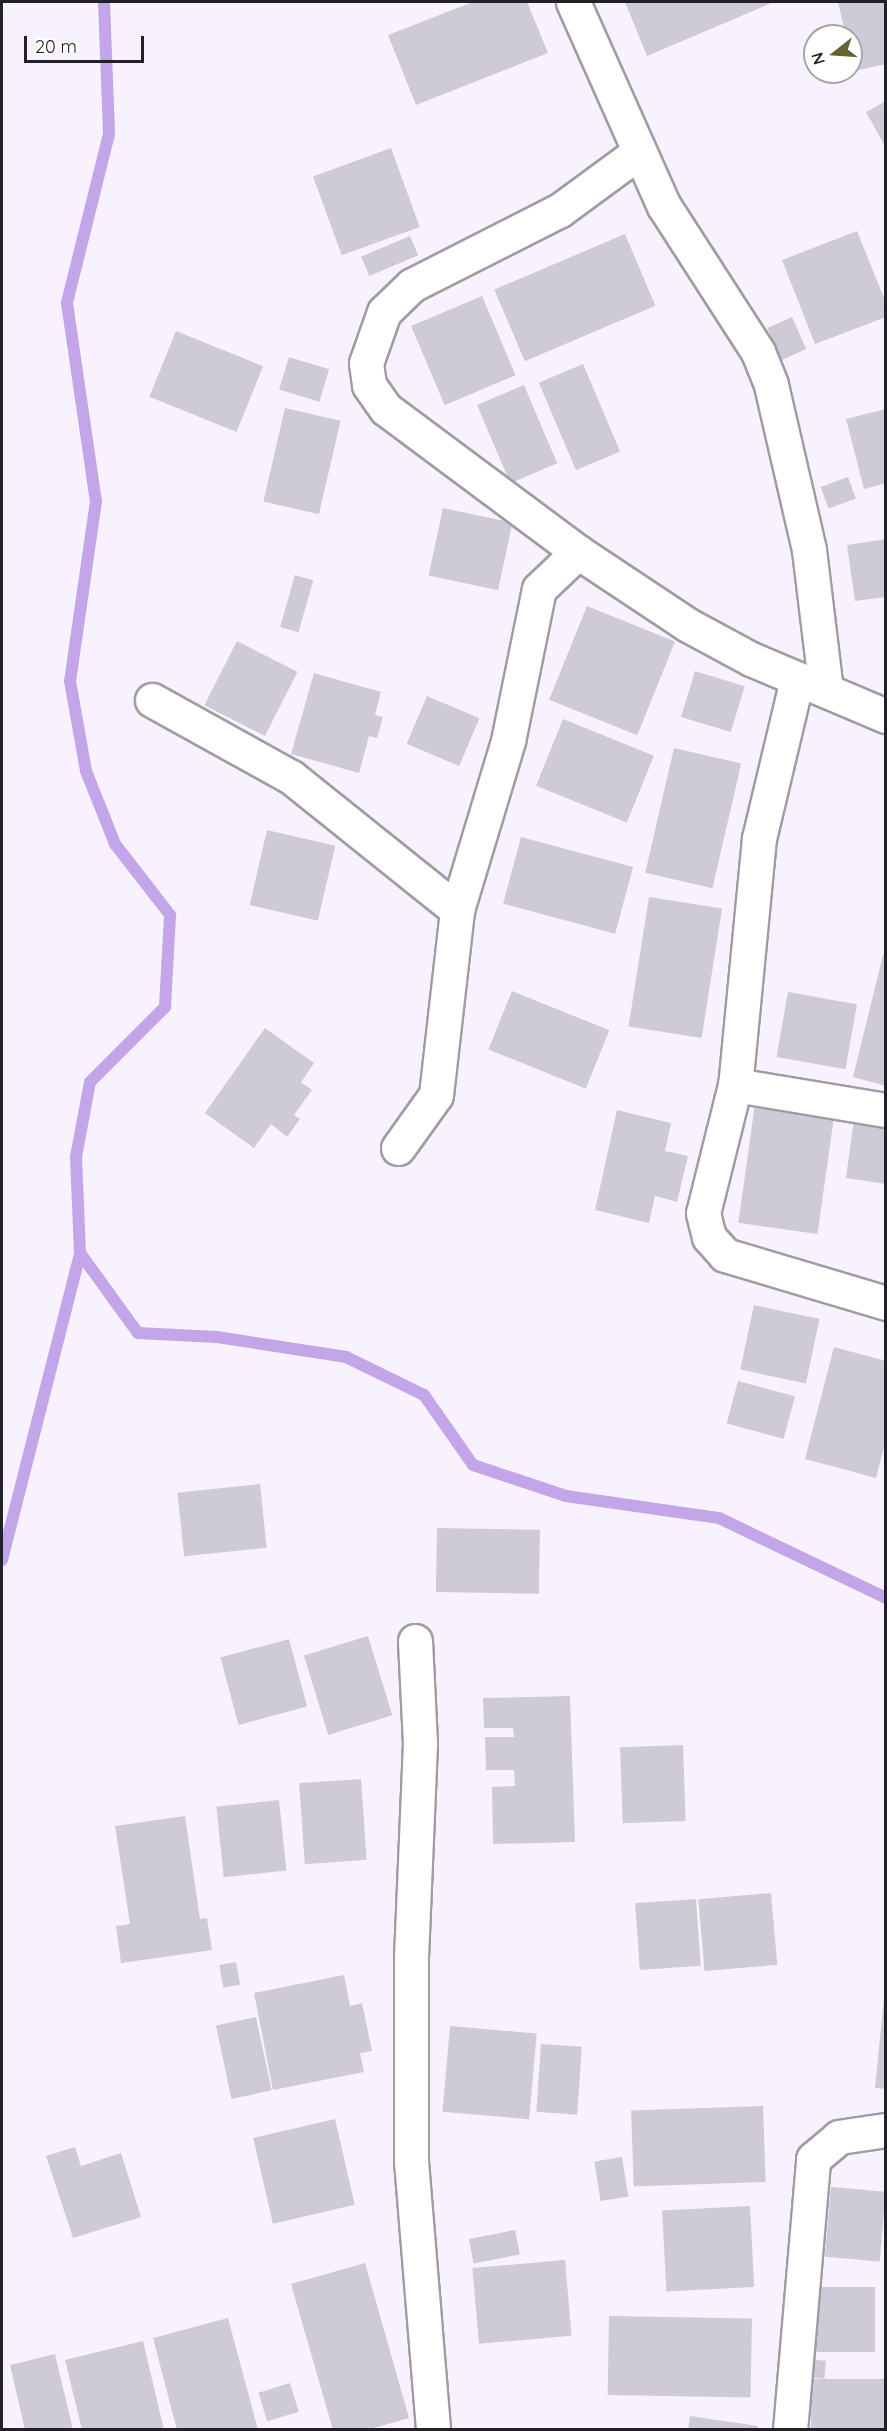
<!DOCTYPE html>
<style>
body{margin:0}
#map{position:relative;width:887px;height:2431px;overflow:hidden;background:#f7f2fe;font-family:Quicksand,sans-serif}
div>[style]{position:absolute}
.stream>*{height:12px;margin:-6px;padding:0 6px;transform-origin:6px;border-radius:6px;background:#c3a6ea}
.building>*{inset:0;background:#cfcbd6;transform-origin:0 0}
.roads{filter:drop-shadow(2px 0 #a09ca6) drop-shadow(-2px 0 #a09ca6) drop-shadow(0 2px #a09ca6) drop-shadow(0 -2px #a09ca6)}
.minor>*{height:33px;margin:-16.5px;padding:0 16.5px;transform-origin:16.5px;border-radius:16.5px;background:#fff}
span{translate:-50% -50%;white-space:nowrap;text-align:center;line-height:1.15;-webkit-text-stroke:4.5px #fff;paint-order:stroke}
.frame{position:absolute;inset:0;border:3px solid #222125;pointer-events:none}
.north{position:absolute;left:803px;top:24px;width:60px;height:60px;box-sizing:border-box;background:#fff;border:2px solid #a7a6a8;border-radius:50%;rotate:253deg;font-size:16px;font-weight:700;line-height:24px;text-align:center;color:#222125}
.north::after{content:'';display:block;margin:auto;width:21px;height:27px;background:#67632f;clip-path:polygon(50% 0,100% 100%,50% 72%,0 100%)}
.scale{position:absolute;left:24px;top:36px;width:120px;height:27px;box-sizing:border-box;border:3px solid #222125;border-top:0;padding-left:8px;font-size:18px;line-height:21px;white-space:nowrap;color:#222125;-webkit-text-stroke:4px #fff;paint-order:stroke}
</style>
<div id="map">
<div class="stream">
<div style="left:104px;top:2px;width:132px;rotate:87.8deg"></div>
<div style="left:109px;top:134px;width:174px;rotate:104deg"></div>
<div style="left:67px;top:303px;width:200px;rotate:81.7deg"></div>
<div style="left:96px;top:501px;width:182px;rotate:98.2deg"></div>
<div style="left:70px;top:681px;width:91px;rotate:79.9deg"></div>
<div style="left:86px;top:771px;width:79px;rotate:68.3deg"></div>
<div style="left:115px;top:844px;width:90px;rotate:52.2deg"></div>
<div style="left:170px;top:915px;width:92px;rotate:93.1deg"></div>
<div style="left:165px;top:1007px;width:106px;rotate:135deg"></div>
<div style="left:90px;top:1082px;width:76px;rotate:100.6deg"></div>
<div style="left:76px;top:1157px;width:96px;rotate:87.6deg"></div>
<div style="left:80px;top:1253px;width:99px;rotate:54.1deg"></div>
<div style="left:138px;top:1333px;width:79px;rotate:2.9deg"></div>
<div style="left:217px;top:1337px;width:131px;rotate:8.8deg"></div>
<div style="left:346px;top:1357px;width:87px;rotate:26deg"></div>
<div style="left:424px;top:1395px;width:85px;rotate:55deg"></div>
<div style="left:473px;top:1465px;width:98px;rotate:18.4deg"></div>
<div style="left:566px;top:1496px;width:155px;rotate:8.2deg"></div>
<div style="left:719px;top:1518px;width:185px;rotate:25.6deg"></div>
<div style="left:2px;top:1560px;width:317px;rotate:-75.7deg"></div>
</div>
<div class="building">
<div style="clip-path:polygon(473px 2px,527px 2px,548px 53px,416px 105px,388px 35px)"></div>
<div style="clip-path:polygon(625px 2px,774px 2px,647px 56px)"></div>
<div style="clip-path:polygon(838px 2px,886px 2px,886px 64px,855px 71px,851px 36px,846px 36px)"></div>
<div style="clip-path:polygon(886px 101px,886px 148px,866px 112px)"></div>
<div style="left:391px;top:148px;width:84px;height:83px;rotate:70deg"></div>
<div style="clip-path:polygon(857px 231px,886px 303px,886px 317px,815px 344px,782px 260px)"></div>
<div style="left:625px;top:234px;width:78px;height:142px;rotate:67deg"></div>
<div style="left:410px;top:236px;width:21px;height:53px;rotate:67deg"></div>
<div style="left:482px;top:296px;width:86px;height:77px;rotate:67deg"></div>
<div style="left:792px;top:317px;width:35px;height:27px;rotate:66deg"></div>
<div style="left:176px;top:331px;width:94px;height:71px;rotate:22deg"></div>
<div style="left:289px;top:357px;width:42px;height:34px;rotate:17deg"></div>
<div style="left:583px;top:364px;width:95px;height:48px;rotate:67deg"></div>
<div style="left:524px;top:385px;width:85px;height:51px;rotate:67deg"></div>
<div style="left:285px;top:408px;width:57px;height:96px;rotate:13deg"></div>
<div style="clip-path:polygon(886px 409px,886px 483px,864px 489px,846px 419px)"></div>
<div style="left:848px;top:477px;width:23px;height:29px;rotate:70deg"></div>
<div style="left:443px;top:508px;width:71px;height:69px;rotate:12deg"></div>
<div style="clip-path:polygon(886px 539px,886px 597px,855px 601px,847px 545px)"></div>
<div style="left:295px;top:575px;width:19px;height:54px;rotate:16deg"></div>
<div style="left:587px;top:606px;width:95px;height:101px;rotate:22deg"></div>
<div style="left:237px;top:641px;width:68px;height:72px;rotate:27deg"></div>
<div style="left:695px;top:671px;width:52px;height:48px;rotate:17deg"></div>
<div style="clip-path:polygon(314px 673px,381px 692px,375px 715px,383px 717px,377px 738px,369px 736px,359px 773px,291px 754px)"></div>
<div style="left:427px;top:696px;width:57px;height:52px;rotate:23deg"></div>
<div style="left:563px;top:719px;width:98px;height:72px;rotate:22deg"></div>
<div style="left:674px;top:748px;width:69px;height:128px;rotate:13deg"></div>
<div style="left:267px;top:830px;width:70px;height:77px;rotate:13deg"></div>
<div style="left:521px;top:837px;width:116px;height:69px;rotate:15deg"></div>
<div style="left:649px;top:897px;width:74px;height:131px;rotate:9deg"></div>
<div style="clip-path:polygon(883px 955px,886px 955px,886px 1086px,853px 1077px)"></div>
<div style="left:512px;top:991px;width:105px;height:63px;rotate:22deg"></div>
<div style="left:788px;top:992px;width:70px;height:66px;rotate:10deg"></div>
<div style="clip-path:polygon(265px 1028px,314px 1063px,301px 1082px,312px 1090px,294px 1115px,300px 1119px,287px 1137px,271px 1124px,254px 1148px,205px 1113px)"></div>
<div style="left:755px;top:1104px;width:80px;height:120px;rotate:8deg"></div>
<div style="clip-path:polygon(617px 1110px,671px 1123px,665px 1151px,688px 1156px,677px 1202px,655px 1196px,649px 1223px,595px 1210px)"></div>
<div style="clip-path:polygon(854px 1119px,886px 1124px,886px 1184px,846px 1178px)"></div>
<div style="left:754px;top:1305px;width:67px;height:66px;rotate:12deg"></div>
<div style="clip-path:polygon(834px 1347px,886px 1361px,886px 1439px,876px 1478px,805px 1459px)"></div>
<div style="left:738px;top:1381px;width:59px;height:44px;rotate:15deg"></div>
<div style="left:260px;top:1484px;width:64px;height:83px;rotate:84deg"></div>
<div style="left:437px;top:1528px;width:103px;height:64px;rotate:1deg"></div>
<div style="left:368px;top:1636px;width:83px;height:67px;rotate:73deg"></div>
<div style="left:289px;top:1639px;width:70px;height:71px;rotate:75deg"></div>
<div style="clip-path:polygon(570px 1696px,575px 1842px,493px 1844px,492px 1787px,515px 1786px,514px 1770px,486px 1770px,485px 1737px,514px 1737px,513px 1728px,484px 1728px,483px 1698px)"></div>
<div style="left:683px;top:1745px;width:76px;height:63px;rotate:88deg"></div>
<div style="left:361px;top:1779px;width:81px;height:62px;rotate:86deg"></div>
<div style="left:279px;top:1800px;width:71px;height:63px;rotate:84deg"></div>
<div style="clip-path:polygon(185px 1816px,200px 1919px,207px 1918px,212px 1950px,121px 1963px,116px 1926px,130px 1924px,115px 1826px)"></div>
<div style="left:771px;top:1893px;width:72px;height:73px;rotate:85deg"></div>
<div style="left:696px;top:1899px;width:67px;height:61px;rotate:86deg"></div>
<div style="left:236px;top:1962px;width:23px;height:17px;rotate:80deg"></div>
<div style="clip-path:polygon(344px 1975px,350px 2006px,362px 2003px,372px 2051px,360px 2053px,364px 2072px,273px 2090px,254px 1993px)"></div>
<div style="clip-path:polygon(884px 1998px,886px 1998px,886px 2089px,875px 2088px)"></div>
<div style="left:256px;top:2017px;width:75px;height:41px;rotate:78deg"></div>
<div style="left:450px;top:2026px;width:87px;height:86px;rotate:5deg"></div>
<div style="left:541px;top:2044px;width:41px;height:68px;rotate:4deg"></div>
<div style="left:763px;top:2106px;width:76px;height:132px;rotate:88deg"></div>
<div style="left:335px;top:2119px;width:88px;height:84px;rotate:77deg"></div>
<div style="clip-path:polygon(75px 2147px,81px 2166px,121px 2153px,141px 2217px,73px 2238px,46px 2156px)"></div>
<div style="left:622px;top:2157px;width:40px;height:28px;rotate:81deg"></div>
<div style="left:831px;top:2187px;width:55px;height:70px;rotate:5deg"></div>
<div style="left:750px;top:2206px;width:81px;height:88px;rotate:87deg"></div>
<div style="left:515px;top:2230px;width:25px;height:47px;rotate:79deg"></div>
<div style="left:565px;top:2260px;width:76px;height:93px;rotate:85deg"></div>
<div style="clip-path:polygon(365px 2263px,409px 2418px,367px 2430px,333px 2430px,291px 2284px)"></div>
<div style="left:809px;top:2287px;width:66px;height:65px"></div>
<div style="left:609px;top:2316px;width:143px;height:79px;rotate:1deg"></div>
<div style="clip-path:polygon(228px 2318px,258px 2430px,177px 2430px,153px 2338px)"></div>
<div style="clip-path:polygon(143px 2341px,164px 2430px,82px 2430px,65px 2360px)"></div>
<div style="clip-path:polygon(55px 2354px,73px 2430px,25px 2430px,10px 2365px)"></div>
<div style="left:805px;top:2359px;width:21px;height:18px;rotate:5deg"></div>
<div style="left:886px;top:2379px;width:51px;height:75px;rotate:90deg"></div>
<div style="left:290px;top:2383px;width:30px;height:33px;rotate:73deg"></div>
<div style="clip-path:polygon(690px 2416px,758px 2426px,757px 2430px,688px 2430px)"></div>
</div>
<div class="roads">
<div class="minor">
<div style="left:573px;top:2px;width:223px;rotate:66deg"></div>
<div style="left:664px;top:206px;width:174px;rotate:57.2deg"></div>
<div style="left:758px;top:352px;width:35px;rotate:68deg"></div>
<div style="left:771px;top:385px;width:169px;rotate:77deg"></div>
<div style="left:809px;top:550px;width:141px;rotate:83.1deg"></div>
<div style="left:639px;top:152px;width:98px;rotate:143.7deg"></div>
<div style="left:560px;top:210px;width:166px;rotate:153.1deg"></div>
<div style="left:412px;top:285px;width:39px;rotate:136deg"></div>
<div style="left:384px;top:312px;width:54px;rotate:109.4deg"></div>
<div style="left:366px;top:363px;width:22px;rotate:82deg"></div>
<div style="left:369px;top:385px;width:29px;rotate:55deg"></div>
<div style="left:386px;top:409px;width:239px;rotate:36.7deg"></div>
<div style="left:578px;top:552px;width:132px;rotate:33.6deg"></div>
<div style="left:688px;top:625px;width:72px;rotate:28.4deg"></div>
<div style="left:751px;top:659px;width:147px;rotate:22.9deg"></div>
<div style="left:797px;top:679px;width:163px;rotate:103.4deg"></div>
<div style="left:759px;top:838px;width:248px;rotate:95.5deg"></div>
<div style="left:735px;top:1085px;width:132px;rotate:104deg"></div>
<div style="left:703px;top:1213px;width:25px;rotate:76deg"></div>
<div style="left:709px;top:1237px;width:24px;rotate:48deg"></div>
<div style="left:725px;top:1255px;width:168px;rotate:16.6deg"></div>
<div style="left:152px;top:700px;width:159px;rotate:29deg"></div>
<div style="left:291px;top:777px;width:213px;rotate:38.7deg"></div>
<div style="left:735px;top:1085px;width:153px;rotate:9.4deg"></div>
<div style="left:398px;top:1148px;width:65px;rotate:-54.4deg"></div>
<div style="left:436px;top:1095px;width:186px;rotate:-83.5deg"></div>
<div style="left:457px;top:910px;width:177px;rotate:-73.2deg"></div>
<div style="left:508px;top:741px;width:155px;rotate:-78.5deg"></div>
<div style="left:539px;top:589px;width:54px;rotate:-43.5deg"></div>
<div style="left:415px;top:1641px;width:102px;rotate:87.2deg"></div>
<div style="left:420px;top:1743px;width:213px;rotate:92.4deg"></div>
<div style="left:411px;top:1956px;width:205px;rotate:90deg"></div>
<div style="left:411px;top:2161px;width:270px;rotate:85.3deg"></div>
<div style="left:790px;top:2430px;width:272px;rotate:-85.1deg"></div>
<div style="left:813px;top:2159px;width:34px;rotate:-40deg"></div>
<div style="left:839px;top:2137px;width:48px;rotate:-8.5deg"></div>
</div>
</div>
<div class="frame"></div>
<div class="north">N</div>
<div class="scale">20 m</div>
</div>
